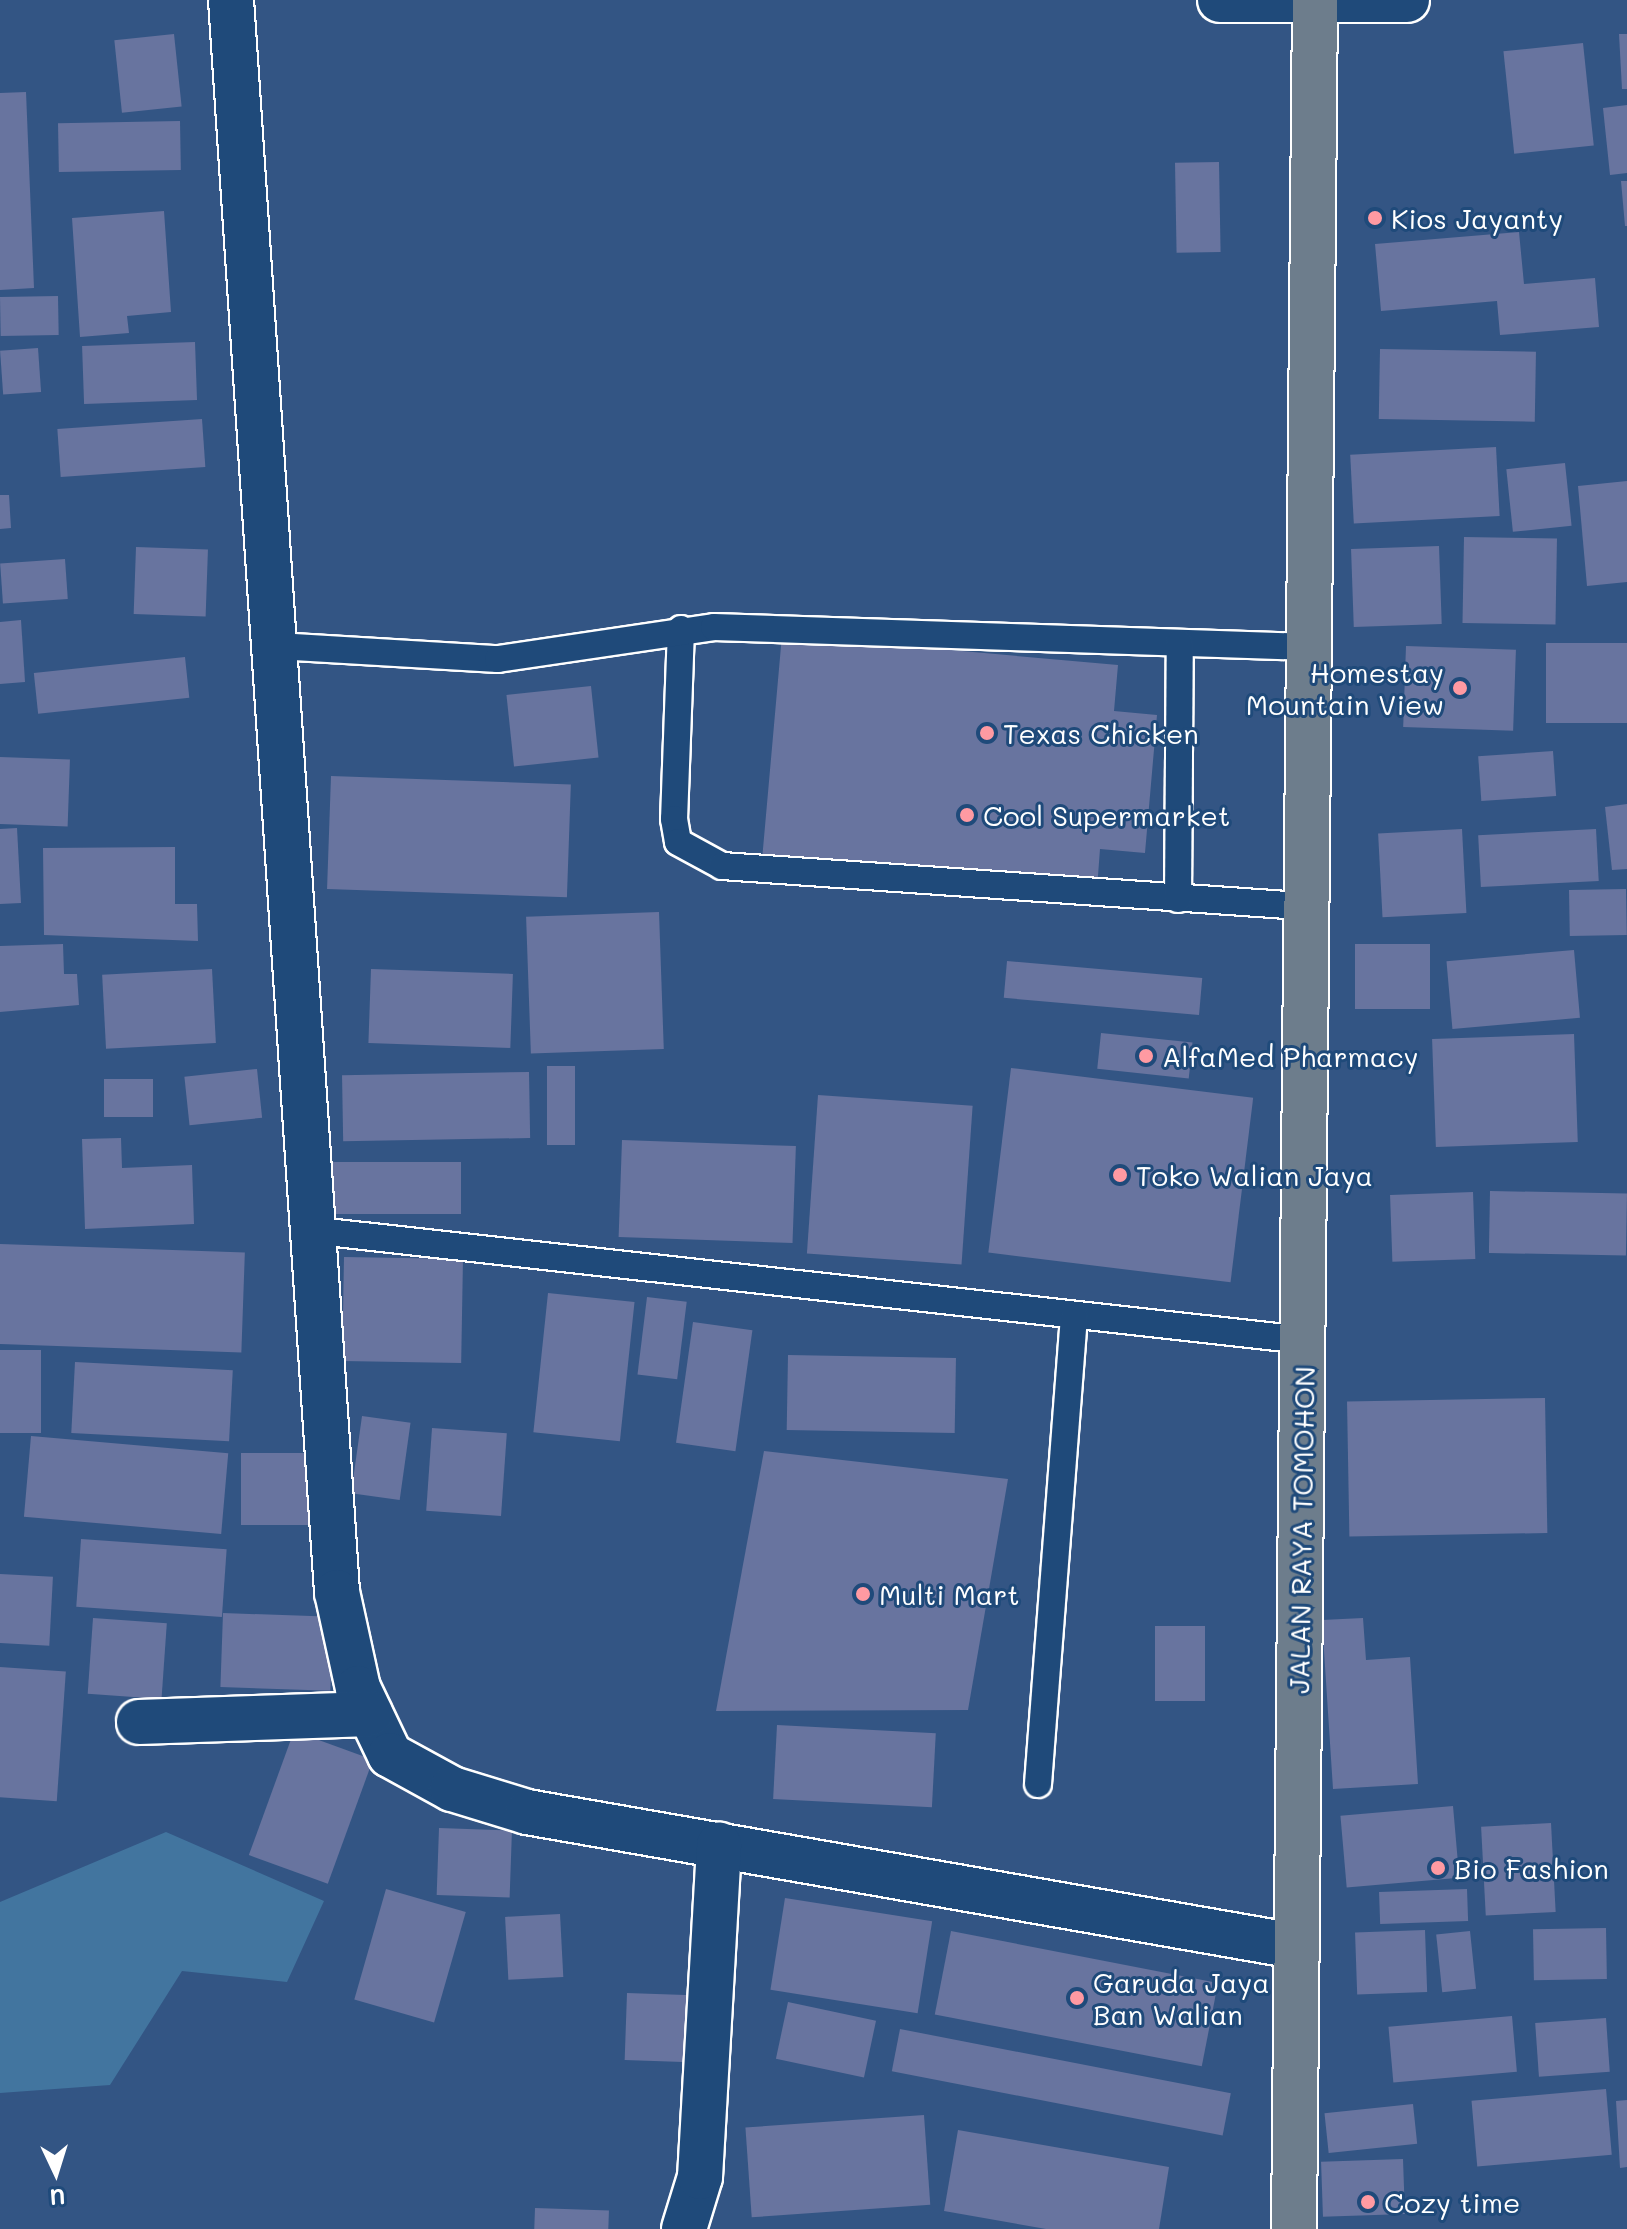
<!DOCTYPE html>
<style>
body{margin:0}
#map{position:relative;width:1627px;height:2229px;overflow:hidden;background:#335584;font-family:Mali,sans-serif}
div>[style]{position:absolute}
.water>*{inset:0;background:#42759f}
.building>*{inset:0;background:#68749f;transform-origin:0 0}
.roads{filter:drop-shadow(2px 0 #fff) drop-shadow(-2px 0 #fff) drop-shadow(0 2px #fff) drop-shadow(0 -2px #fff)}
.lane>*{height:26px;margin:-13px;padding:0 13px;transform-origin:13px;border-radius:13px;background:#1f4a7a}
.street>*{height:44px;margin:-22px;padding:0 22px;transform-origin:22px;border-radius:22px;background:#1f4a7a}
.highway>*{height:44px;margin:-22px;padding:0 22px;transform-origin:22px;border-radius:22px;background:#6d7d8c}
.dots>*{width:22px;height:22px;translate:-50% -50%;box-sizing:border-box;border:4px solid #1f4a7a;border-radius:50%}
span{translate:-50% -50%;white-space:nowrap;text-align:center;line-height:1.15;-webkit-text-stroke:6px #1f4a7a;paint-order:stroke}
.poi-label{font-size:28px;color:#fff}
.left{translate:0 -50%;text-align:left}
.right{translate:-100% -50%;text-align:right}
.street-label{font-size:28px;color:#fff}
.north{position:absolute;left:16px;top:2133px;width:80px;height:80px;-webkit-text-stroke:6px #1f4a7a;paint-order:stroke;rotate:176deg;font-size:22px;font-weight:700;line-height:32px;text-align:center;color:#fff}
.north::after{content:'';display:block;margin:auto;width:28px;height:36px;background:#fff;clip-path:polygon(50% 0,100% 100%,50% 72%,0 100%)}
</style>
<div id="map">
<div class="water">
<div style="clip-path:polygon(166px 1832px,324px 1901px,287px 1982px,182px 1971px,110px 2085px,0 2093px,0 1902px)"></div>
</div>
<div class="building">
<div style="left:174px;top:34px;width:73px;height:60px;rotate:84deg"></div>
<div style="clip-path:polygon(1619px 34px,1627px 34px,1627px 89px,1622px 89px)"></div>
<div style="left:1583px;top:43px;width:103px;height:80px;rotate:84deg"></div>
<div style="clip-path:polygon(26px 92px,34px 288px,0 290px,0 93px)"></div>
<div style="clip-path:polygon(1627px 105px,1627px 173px,1610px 175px,1603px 108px)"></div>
<div style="left:180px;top:121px;width:49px;height:122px;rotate:89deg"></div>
<div style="left:1219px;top:162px;width:90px;height:44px;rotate:89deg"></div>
<div style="clip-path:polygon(1621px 181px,1627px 181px,1627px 226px,1625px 226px)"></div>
<div style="clip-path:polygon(164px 211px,171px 312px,127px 316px,129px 333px,80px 337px,72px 218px)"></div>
<div style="clip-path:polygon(1519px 232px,1524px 284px,1595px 278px,1599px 327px,1500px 335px,1497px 301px,1381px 311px,1375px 244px)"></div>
<div style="left:58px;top:296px;width:39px;height:58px;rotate:89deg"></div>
<div style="left:195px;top:342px;width:58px;height:113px;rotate:88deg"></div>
<div style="left:38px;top:348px;width:44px;height:38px;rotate:86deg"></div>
<div style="left:1380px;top:349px;width:156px;height:70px;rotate:1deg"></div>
<div style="left:202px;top:419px;width:48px;height:145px;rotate:86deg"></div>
<div style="left:1496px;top:447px;width:69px;height:146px;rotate:87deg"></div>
<div style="left:1565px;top:463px;width:63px;height:59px;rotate:84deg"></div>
<div style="clip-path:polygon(1627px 481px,1627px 582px,1587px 586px,1578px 486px)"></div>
<div style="clip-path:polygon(0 495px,9px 495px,11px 528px,0 529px)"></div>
<div style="left:1464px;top:537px;width:93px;height:86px;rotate:1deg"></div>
<div style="left:1439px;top:546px;width:78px;height:88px;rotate:88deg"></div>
<div style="left:136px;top:547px;width:72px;height:67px;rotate:2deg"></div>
<div style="left:65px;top:559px;width:40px;height:65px;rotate:86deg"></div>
<div style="clip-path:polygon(21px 620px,25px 682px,0 684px,0 622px)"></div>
<div style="clip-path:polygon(782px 635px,1118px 665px,1114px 711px,1157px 715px,1145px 853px,1100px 849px,1097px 889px,762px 860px)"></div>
<div style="left:1627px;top:643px;width:80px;height:81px;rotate:90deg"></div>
<div style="left:1406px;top:646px;width:110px;height:81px;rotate:2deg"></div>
<div style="left:185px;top:657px;width:41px;height:152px;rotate:84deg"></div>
<div style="left:591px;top:686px;width:72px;height:85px;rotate:84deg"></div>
<div style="left:1553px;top:751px;width:45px;height:75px;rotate:86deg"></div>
<div style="left:0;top:757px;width:70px;height:67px;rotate:2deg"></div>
<div style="left:331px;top:776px;width:240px;height:113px;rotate:2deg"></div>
<div style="clip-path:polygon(1627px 804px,1627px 869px,1612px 870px,1605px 807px)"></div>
<div style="clip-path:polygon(17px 828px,21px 903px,0 904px,0 829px)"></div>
<div style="left:1462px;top:829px;width:84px;height:84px;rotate:87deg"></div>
<div style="left:1596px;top:829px;width:52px;height:118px;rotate:87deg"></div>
<div style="clip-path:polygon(175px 847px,175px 904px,197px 904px,198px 941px,44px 935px,43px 848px)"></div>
<div style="left:1626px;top:889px;width:46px;height:57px;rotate:89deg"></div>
<div style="left:659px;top:912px;width:137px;height:133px;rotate:88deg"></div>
<div style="clip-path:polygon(63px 944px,64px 974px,77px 974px,79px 1005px,0 1012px,0 946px)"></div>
<div style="left:1430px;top:944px;width:65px;height:75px;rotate:90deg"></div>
<div style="left:1574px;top:950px;width:68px;height:128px;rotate:85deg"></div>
<div style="left:1007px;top:961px;width:196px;height:37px;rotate:5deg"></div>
<div style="left:212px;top:969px;width:74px;height:110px;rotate:87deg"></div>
<div style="left:371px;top:969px;width:142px;height:74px;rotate:2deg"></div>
<div style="left:1101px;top:1033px;width:92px;height:36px;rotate:6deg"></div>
<div style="left:1574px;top:1034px;width:108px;height:142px;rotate:88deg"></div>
<div style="left:547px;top:1066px;width:28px;height:79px"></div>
<div style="left:1011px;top:1068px;width:244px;height:186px;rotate:7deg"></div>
<div style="left:257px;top:1069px;width:49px;height:73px;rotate:84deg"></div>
<div style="left:529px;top:1072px;width:66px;height:187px;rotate:89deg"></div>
<div style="left:153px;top:1079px;width:38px;height:49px;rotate:90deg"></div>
<div style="left:818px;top:1095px;width:155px;height:159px;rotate:4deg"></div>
<div style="clip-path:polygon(121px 1138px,122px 1168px,192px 1165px,194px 1224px,85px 1229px,82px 1139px)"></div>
<div style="left:622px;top:1140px;width:174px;height:97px;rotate:2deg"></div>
<div style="left:332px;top:1162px;width:129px;height:52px"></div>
<div style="left:1490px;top:1191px;width:137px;height:62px;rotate:1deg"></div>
<div style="left:1473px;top:1192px;width:67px;height:83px;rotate:88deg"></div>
<div style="left:0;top:1244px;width:245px;height:100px;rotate:2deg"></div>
<div style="left:344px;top:1257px;width:119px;height:104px;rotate:1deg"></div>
<div style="left:548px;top:1293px;width:87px;height:140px;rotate:6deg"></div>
<div style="left:647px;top:1297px;width:40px;height:78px;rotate:7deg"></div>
<div style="left:693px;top:1322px;width:60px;height:122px;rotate:8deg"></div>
<div style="left:0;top:1350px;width:41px;height:83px"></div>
<div style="left:788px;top:1355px;width:168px;height:75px;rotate:1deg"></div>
<div style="left:75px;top:1362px;width:158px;height:71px;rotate:3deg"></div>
<div style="left:1545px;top:1398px;width:135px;height:198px;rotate:89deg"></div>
<div style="left:362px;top:1416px;width:49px;height:78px;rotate:8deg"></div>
<div style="left:432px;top:1428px;width:75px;height:83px;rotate:4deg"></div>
<div style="left:31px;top:1436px;width:198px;height:81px;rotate:5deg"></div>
<div style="clip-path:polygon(764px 1451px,1008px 1479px,968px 1710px,716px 1711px)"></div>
<div style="left:309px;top:1453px;width:72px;height:68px;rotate:90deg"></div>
<div style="left:81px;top:1539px;width:146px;height:68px;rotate:4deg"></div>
<div style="left:0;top:1574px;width:53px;height:69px;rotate:3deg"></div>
<div style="left:223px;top:1613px;width:110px;height:74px;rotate:2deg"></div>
<div style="left:93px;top:1618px;width:74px;height:76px;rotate:4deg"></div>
<div style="clip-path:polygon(1363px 1618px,1366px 1660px,1410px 1657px,1418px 1784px,1333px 1789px,1322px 1620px)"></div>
<div style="left:1155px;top:1626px;width:50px;height:75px"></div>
<div style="left:0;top:1667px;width:66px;height:130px;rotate:4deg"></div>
<div style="left:777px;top:1725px;width:159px;height:74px;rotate:3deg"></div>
<div style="left:294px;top:1731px;width:84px;height:132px;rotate:20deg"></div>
<div style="left:1453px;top:1806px;width:72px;height:113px;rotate:85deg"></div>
<div style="left:1551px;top:1823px;width:89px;height:70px;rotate:87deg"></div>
<div style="left:439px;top:1828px;width:73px;height:67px;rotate:2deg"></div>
<div style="left:386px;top:1889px;width:83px;height:115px;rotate:16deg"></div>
<div style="left:1467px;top:1889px;width:32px;height:88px;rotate:88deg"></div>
<div style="left:785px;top:1898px;width:149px;height:93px;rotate:9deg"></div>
<div style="left:560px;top:1914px;width:63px;height:55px;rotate:87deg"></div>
<div style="left:1606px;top:1928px;width:51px;height:73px;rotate:89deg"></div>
<div style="left:1425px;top:1930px;width:62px;height:70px;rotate:88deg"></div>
<div style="left:951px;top:1931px;width:272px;height:85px;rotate:11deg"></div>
<div style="left:1470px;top:1931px;width:58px;height:34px;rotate:84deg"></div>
<div style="left:627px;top:1993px;width:73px;height:67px;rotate:2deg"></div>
<div style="left:788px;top:2002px;width:90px;height:58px;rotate:12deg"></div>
<div style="left:1512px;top:2016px;width:56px;height:124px;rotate:85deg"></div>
<div style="left:1606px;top:2018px;width:54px;height:71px;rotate:86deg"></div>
<div style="left:900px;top:2029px;width:337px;height:43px;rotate:11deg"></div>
<div style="left:1606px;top:2089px;width:66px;height:135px;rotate:85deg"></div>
<div style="clip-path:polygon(1627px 2100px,1627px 2167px,1620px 2168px,1616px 2101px)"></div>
<div style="left:1413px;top:2104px;width:40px;height:89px;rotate:84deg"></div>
<div style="left:924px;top:2115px;width:90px;height:179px;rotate:86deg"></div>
<div style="clip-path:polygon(958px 2130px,1169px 2167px,1159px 2229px,1046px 2229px,944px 2211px)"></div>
<div style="left:1403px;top:2159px;width:55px;height:82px;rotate:88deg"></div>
<div style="left:535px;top:2208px;width:74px;height:21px;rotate:2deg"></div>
</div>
<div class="roads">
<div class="lane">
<div style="left:681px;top:629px;width:190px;rotate:92.1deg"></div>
<div style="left:674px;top:819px;width:23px;rotate:80deg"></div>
<div style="left:678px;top:842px;width:50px;rotate:28.6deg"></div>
<div style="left:722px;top:866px;width:581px;rotate:3.95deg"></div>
<div style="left:277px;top:646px;width:221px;rotate:3.4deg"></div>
<div style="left:498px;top:659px;width:218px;rotate:-8.4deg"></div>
<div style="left:714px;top:627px;width:596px;rotate:1.92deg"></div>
<div style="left:1178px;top:899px;width:256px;rotate:-89.6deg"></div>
<div style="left:318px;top:1231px;width:992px;rotate:6.31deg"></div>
<div style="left:1038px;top:1784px;width:470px;rotate:-85.6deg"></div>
</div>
<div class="street">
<div style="left:231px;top:0;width:1596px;rotate:86.19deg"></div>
<div style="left:337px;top:1592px;width:98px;rotate:77.7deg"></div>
<div style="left:358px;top:1688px;width:74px;rotate:64.5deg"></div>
<div style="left:390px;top:1755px;width:71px;rotate:28.7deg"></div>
<div style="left:452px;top:1789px;width:78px;rotate:17deg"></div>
<div style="left:527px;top:1812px;width:780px;rotate:9.9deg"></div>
<div style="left:1220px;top:0;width:187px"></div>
<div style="left:139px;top:1722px;width:231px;rotate:-2deg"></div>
<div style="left:684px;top:2229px;width:54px;rotate:-72.9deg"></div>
<div style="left:700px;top:2177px;width:333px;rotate:-86.7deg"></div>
</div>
<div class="highway">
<div style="left:1294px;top:2229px;width:2229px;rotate:-89.46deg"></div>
</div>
</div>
<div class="dots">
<div style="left:1375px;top:218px;background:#ff9aa2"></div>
<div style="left:1460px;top:688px;background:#ff9aa2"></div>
<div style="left:987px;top:733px;background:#ff9aa2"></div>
<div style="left:967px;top:815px;background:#ff9aa2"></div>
<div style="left:1146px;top:1056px;background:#ff9aa2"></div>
<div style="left:1120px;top:1175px;background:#ff9aa2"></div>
<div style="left:863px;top:1594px;background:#ff9aa2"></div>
<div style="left:1438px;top:1868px;background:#ff9aa2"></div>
<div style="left:1077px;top:1998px;background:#ff9aa2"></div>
<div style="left:1368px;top:2202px;background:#ff9aa2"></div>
</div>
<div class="poi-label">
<span class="left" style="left:1391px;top:218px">Kios Jayanty</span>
<span class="right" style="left:1444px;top:688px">Homestay<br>Mountain View</span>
<span class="left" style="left:1003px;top:733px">Texas Chicken</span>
<span class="left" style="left:983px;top:815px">Cool Supermarket</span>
<span class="left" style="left:1162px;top:1056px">AlfaMed Pharmacy</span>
<span class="left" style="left:1136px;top:1175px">Toko Walian Jaya</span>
<span class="left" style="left:879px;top:1594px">Multi Mart</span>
<span class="left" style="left:1454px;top:1868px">Bio Fashion</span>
<span class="left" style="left:1093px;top:1998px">Garuda Jaya<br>Ban Walian</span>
<span class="left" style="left:1384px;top:2202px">Cozy time</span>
</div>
<div class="street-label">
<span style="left:1301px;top:1530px;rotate:-89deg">JALAN RAYA TOMOHON</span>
</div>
<div class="north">U</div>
</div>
